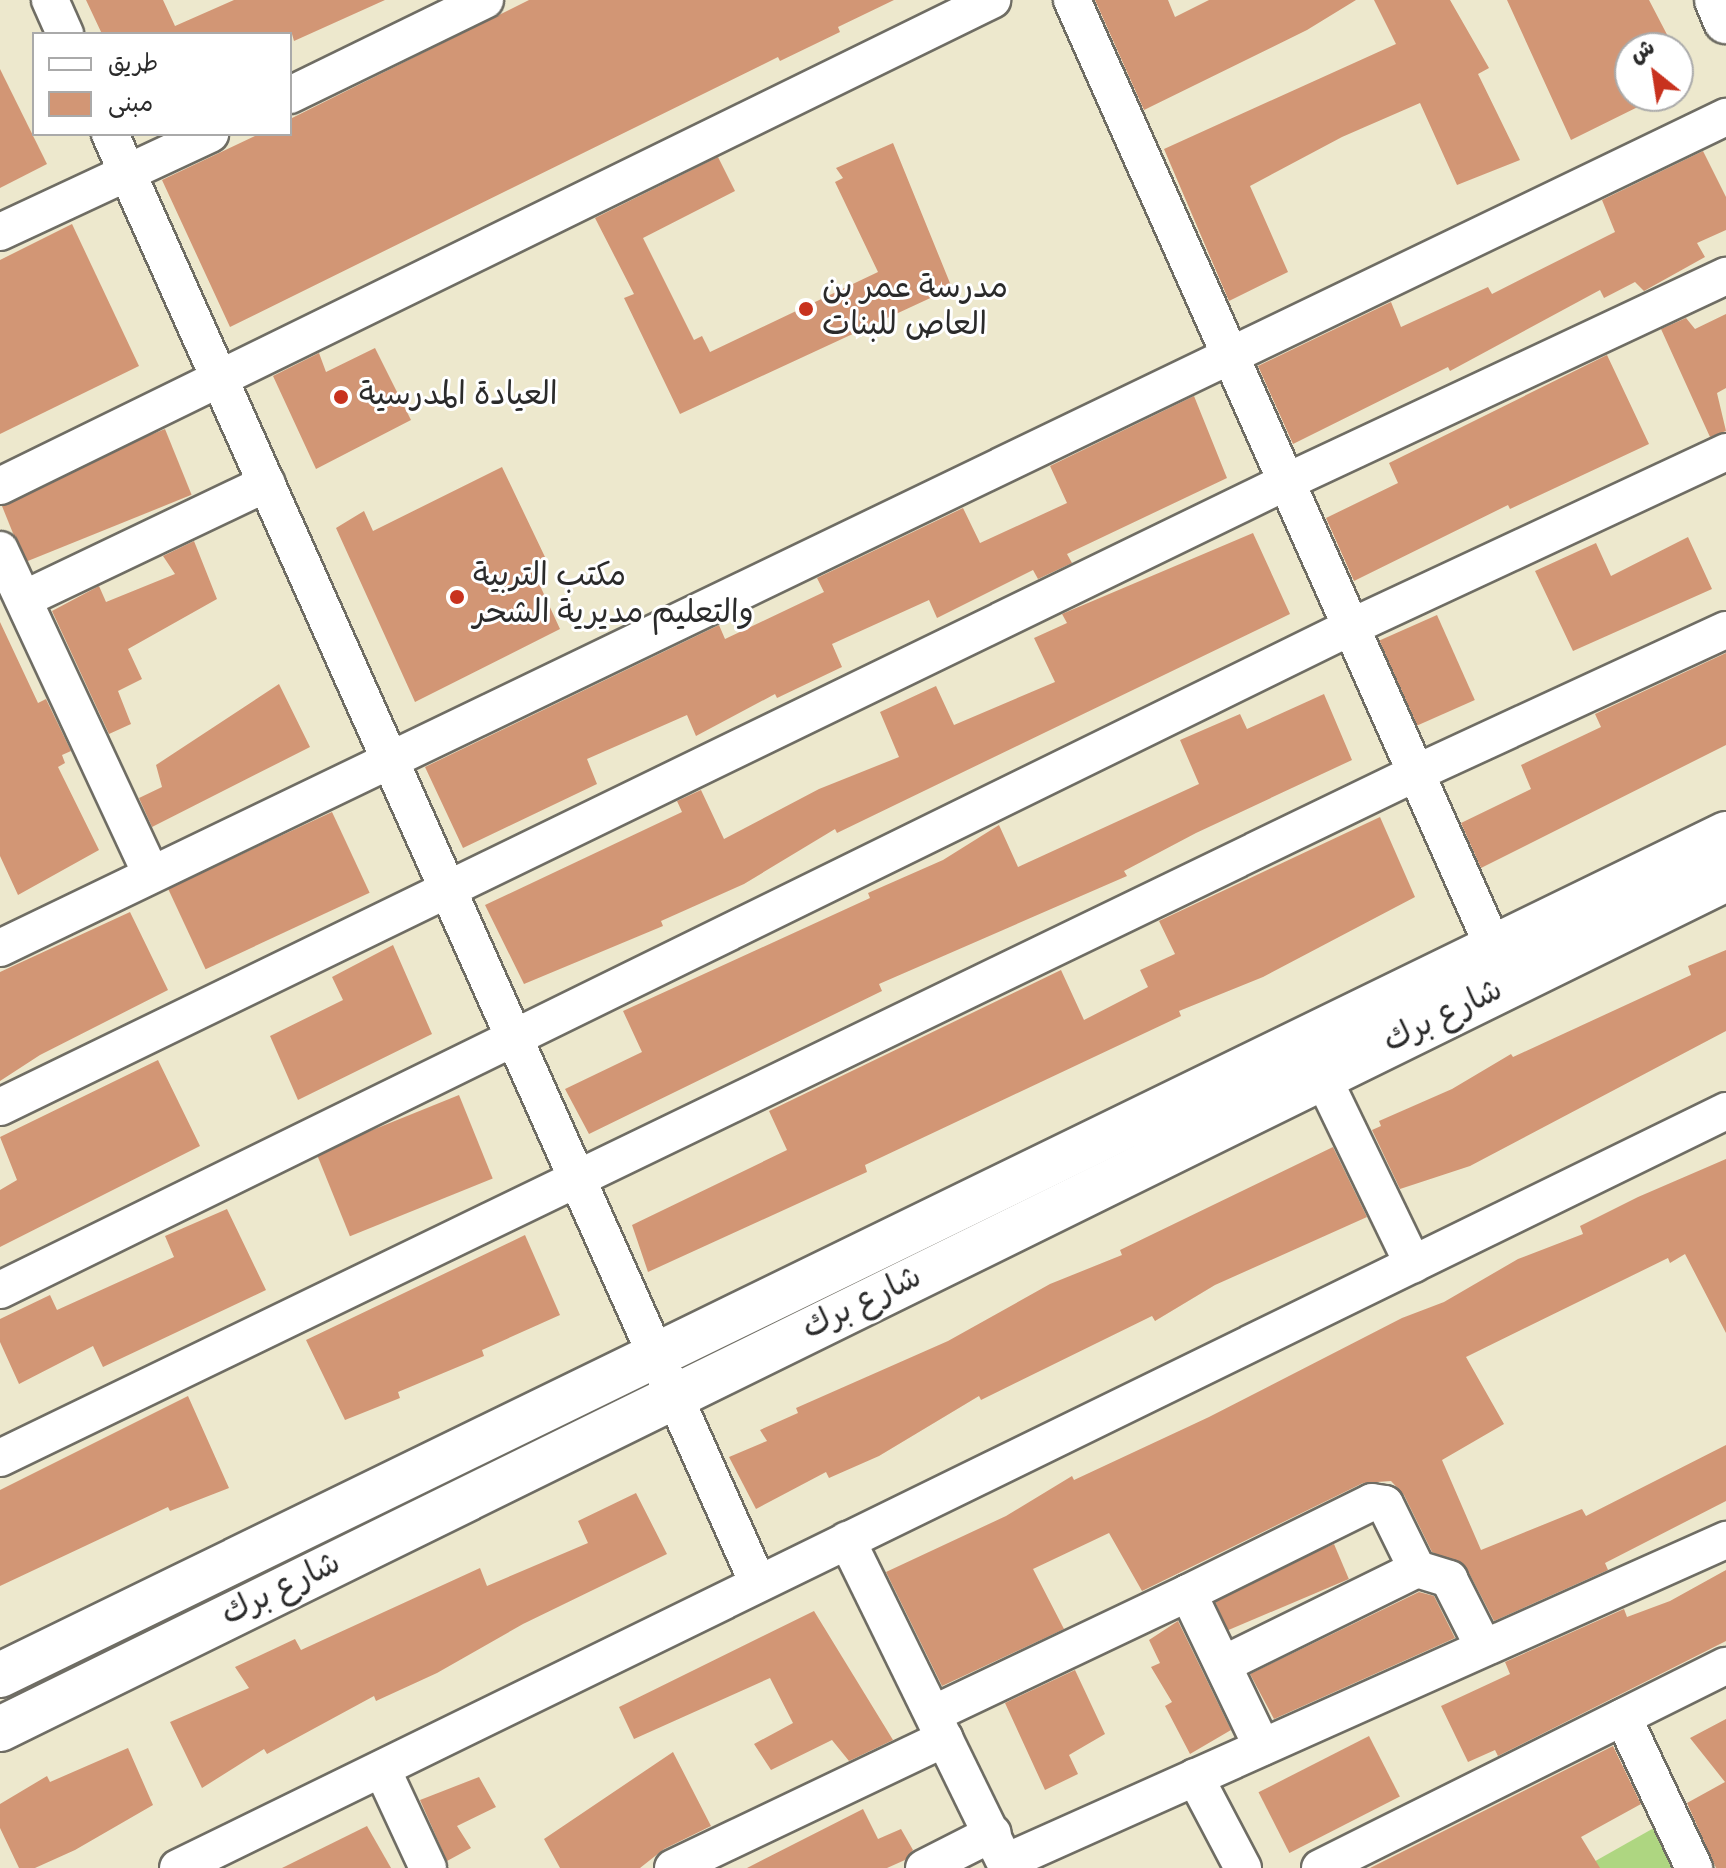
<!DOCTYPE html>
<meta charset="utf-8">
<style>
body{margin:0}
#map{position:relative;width:1726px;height:1868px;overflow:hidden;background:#ede8cd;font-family:"Indie Flower","Playpen Sans Arabic",sans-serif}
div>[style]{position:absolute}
.green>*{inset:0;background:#aed681}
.building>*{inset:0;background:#d29675;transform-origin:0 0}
.roads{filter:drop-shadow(2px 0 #6f6d64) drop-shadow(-2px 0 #6f6d64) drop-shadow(0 2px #6f6d64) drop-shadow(0 -2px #6f6d64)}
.minor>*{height:36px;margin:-18px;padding:0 18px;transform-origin:18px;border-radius:18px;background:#fff}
.major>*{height:44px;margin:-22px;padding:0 22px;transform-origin:22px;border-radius:22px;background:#fff}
.dots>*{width:22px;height:22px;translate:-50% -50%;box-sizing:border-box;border:4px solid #fff;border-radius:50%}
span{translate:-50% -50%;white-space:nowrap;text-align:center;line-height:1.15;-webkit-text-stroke:6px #fff;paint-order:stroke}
.poi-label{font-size:32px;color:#2b2b2b}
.left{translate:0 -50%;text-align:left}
.street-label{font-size:32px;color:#2b2b2b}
.legend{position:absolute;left:32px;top:32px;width:260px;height:104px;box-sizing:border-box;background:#fff;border:2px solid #aaa;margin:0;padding:10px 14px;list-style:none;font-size:24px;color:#2b2b2b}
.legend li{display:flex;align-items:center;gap:16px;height:40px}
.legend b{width:40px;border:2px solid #aaa}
.north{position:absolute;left:1614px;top:32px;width:80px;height:80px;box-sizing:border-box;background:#fff;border:2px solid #aaa;border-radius:50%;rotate:330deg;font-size:22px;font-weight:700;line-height:32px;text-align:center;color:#2b2b2b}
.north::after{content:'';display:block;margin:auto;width:28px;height:36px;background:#c8321e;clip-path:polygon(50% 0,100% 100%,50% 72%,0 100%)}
</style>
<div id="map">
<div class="green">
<div style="clip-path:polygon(1668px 1820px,1688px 1868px,1583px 1868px)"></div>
</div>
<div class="building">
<div style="clip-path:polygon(86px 0,163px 0,175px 26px,234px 0,385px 0,294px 41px,292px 34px,102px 34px)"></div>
<div style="clip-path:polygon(529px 0,894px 0,838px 27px,840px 32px,780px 61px,778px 57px,230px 327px,162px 180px,259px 134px,290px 134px,290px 119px)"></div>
<div style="clip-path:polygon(1095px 0,1168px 0,1175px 17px,1209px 0,1356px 0,1307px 30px,1144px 110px)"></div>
<div style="clip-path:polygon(1374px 0,1450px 0,1489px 68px,1478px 74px,1520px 160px,1457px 185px,1420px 103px,1342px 137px,1250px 186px,1288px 272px,1229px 301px,1164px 149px,1396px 44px)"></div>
<div style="clip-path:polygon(1507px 0,1649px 0,1674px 48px,1630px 48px,1630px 96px,1660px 96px,1571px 140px)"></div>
<div style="clip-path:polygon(0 69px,47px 164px,0 188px)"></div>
<div style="clip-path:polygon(893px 143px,952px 288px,680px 414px,624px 298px,634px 294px,595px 218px,718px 157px,735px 191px,643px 238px,694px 340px,702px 336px,710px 352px,878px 272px,835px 182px,843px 178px,836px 168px)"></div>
<div style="clip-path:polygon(1703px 151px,1726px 197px,1726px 230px,1697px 243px,1705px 257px,1644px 291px,1635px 282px,1604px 298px,1600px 290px,1450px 371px,1448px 367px,1293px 444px,1258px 366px,1391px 302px,1401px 327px,1488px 287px,1492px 294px,1615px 232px,1602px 200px)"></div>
<div style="clip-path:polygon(72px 224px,139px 366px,0 434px,0 260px)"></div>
<div style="clip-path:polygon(1726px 314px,1726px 388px,1717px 393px,1726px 431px,1710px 437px,1661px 329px,1686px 318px,1695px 329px)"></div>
<div style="clip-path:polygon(375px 348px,411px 420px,316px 469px,273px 376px,319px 353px,326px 372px)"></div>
<div style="clip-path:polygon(1607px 355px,1649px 444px,1510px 509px,1508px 505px,1354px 581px,1326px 518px,1398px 483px,1389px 463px)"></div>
<div style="clip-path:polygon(1194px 396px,1227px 478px,1067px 554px,1072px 563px,1038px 579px,1033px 570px,937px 618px,929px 600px,832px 644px,842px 667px,777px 698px,775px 694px,696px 736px,687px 715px,587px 759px,597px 784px,463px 848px,425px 767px,719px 625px,725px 639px,824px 592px,817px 578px,963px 508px,980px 543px,1067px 503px,1050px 466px)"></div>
<div style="left:165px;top:429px;width:71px;height:180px;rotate:68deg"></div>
<div style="clip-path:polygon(502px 467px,545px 557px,531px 566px,560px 629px,415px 702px,336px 528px,364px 511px,373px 531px)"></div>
<div style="clip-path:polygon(1253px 533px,1290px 614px,837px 833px,835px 829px,744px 884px,661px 921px,663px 926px,524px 984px,485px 905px,682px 812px,677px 801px,701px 790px,724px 839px,819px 789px,899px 757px,880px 712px,936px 686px,954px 725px,1055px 682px,1034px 638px,1067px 623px,1062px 614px)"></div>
<div style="clip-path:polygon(1688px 537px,1712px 589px,1573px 651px,1535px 571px,1596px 543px,1611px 576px)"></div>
<div style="clip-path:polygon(194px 541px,217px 599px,128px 649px,142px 679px,118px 691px,131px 724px,109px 734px,52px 611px,99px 586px,106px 602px,175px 574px,163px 556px)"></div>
<div style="left:1437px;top:615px;width:93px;height:63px;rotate:66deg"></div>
<div style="clip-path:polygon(0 622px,38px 703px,46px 699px,71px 751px,62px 755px,65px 763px,58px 767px,99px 850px,18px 895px,0 856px)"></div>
<div style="clip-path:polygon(1726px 653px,1726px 745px,1481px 868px,1461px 823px,1531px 789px,1521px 765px,1601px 727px,1595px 714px)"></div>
<div style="clip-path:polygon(279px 684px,310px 747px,152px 827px,139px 798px,162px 787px,156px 765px)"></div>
<div style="clip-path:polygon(1324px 694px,1352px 760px,1196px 833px,1124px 871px,1127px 876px,879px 984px,882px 991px,589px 1134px,565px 1089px,642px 1052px,623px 1011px,870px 898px,868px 893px,943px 860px,999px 825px,1018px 867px,1199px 784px,1180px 740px,1240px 714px,1247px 729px)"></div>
<div style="left:332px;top:812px;width:89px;height:181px;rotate:65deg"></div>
<div style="clip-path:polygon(1380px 817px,1415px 897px,1263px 977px,1179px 1011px,1181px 1016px,865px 1165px,867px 1172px,648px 1272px,632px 1225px,787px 1150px,769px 1111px,1061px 970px,1084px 1020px,1148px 987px,1140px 970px,1175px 954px,1159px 921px)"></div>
<div style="clip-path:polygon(130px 912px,168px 990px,40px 1055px,0 1081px,0 972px)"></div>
<div style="clip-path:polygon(393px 945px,432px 1034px,298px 1100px,270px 1036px,343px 1000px,332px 977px)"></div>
<div style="clip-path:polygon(1726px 950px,1726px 1031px,1470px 1166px,1400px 1189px,1372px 1130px,1381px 1126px,1379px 1121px,1452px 1089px,1511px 1054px,1513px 1057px,1691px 975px,1688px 966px)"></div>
<div style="clip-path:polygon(158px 1060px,200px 1146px,0 1247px,0 1190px,17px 1180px,0 1137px)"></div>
<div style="left:459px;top:1095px;width:90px;height:154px;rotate:68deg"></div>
<div style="clip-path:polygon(1333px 1147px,1367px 1217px,1215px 1285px,1155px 1321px,1152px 1316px,981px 1400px,979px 1396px,879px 1456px,829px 1478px,826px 1472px,756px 1509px,729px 1457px,767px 1441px,760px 1430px,798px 1413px,796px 1408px,948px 1341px,1050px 1284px,1122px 1255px,1120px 1250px)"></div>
<div style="clip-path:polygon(1726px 1159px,1726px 1333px,1685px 1254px,1670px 1263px,1668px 1258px,1466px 1357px,1504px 1424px,1442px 1460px,1481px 1550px,1582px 1509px,1586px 1516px,1726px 1445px,1726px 1501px,1605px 1563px,1608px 1570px,1494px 1621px,1467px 1569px,1432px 1552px,1404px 1495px,1391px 1481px,1363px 1483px,1142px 1591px,1109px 1533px,1033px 1569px,1064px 1629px,942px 1686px,886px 1572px,1006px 1516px,1072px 1476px,1074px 1480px,1209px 1417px,1402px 1318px,1444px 1302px,1518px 1259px,1583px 1234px,1580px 1226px,1638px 1197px)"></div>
<div style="clip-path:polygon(227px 1209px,266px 1290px,103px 1367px,93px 1346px,19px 1384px,0 1342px,0 1319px,50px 1295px,57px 1310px,174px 1257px,165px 1236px)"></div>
<div style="clip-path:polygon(525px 1235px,560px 1315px,482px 1350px,484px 1356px,398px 1392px,400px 1398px,345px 1420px,306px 1340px)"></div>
<div style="clip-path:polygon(188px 1396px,229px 1488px,170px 1511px,168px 1507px,0 1586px,0 1490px)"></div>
<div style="clip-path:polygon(636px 1493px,667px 1554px,523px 1624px,437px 1673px,376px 1701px,374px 1696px,267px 1754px,264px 1749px,202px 1788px,170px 1722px,249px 1688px,235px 1667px,295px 1639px,301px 1650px,480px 1568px,487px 1586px,588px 1543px,578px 1521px)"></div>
<div style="left:1334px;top:1544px;width:38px;height:132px;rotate:67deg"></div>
<div style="clip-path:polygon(1726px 1570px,1726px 1641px,1498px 1756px,1495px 1750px,1468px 1762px,1441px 1706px,1510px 1674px,1505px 1662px,1624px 1609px,1627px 1617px,1670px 1601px)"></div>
<div style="clip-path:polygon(1419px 1592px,1434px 1596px,1455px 1638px,1274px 1719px,1250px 1674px)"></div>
<div style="clip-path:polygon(814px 1611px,893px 1740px,849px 1761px,832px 1740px,771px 1770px,754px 1744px,793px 1723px,770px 1678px,634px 1739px,619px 1707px)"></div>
<div style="clip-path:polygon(1178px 1621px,1231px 1730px,1190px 1754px,1165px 1706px,1172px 1702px,1151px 1667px,1160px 1663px,1149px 1640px)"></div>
<div style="clip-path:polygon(1075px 1670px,1105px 1734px,1069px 1755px,1078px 1774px,1045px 1790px,1005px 1703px)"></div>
<div style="clip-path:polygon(1726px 1719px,1726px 1868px,1716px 1868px,1687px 1803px,1725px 1782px,1690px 1738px)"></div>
<div style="left:1369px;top:1736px;width:68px;height:124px;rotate:63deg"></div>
<div style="clip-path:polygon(1613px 1746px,1641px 1804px,1581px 1837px,1600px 1868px,1370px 1868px)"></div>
<div style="clip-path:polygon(128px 1748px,153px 1805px,75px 1850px,35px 1868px,19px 1868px,0 1828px,0 1804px,47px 1776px,50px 1782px)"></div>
<div style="clip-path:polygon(673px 1752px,711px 1826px,664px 1849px,640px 1868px,560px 1868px,544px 1839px)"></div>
<div style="clip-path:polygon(479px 1777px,496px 1807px,457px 1826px,471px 1848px,447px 1861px,420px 1800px)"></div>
<div style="clip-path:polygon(863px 1809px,878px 1839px,901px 1829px,913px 1850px,905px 1860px,887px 1868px,747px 1868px)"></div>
<div style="clip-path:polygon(367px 1826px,391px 1868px,282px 1868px)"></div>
</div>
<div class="roads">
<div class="minor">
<div style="left:50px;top:0;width:37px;rotate:66deg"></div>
<div style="left:1072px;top:0;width:1033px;rotate:66.01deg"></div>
<div style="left:290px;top:95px;width:217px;rotate:-26deg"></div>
<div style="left:110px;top:134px;width:1587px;rotate:65.91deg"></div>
<div style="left:0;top:232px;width:232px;rotate:-25deg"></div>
<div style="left:0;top:486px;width:1105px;rotate:-26.1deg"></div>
<div style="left:0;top:550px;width:357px;rotate:65deg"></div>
<div style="left:24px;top:599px;width:269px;rotate:-25.5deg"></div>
<div style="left:0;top:948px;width:1916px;rotate:-25.71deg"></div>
<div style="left:1323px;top:1078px;width:207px;rotate:64.2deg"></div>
<div style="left:0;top:1107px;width:1430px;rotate:-25.92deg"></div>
<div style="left:1286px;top:482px;width:486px;rotate:-25.1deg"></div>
<div style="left:0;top:1290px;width:1505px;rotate:-26.14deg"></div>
<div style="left:1351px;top:627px;width:414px;rotate:-25deg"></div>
<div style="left:0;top:1458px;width:1573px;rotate:-25.82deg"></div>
<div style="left:1416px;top:773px;width:341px;rotate:-24.8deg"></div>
<div style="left:847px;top:1540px;width:365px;rotate:63.9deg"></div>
<div style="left:1188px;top:1593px;width:205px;rotate:-26.3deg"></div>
<div style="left:1372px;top:1502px;width:13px;rotate:9deg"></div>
<div style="left:1385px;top:1504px;width:72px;rotate:63.8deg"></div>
<div style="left:1417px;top:1569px;width:34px;rotate:17deg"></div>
<div style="left:1449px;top:1579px;width:77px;rotate:63.1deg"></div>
<div style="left:1224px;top:1664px;width:215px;rotate:-26.2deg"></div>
<div style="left:933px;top:1714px;width:282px;rotate:-25.4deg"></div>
<div style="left:1188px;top:1593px;width:171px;rotate:64.3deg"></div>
<div style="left:1623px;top:1717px;width:167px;rotate:64.8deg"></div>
<div style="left:382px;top:1769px;width:109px;rotate:65.1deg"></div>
<div style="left:1195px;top:1777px;width:103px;rotate:62.2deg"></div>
<div style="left:1006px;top:1862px;width:789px;rotate:-24.1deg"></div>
<div style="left:178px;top:1868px;width:1723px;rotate:-26.06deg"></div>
<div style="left:673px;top:1868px;width:301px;rotate:-25.5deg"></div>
<div style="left:924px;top:1868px;width:77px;rotate:-26.9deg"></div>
<div style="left:1320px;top:1868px;width:453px;rotate:-26.5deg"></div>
</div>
<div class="major">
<div style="left:1717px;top:0;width:23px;rotate:67deg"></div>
<div style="left:0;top:1675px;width:1920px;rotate:-25.98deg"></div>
<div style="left:0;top:1729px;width:1924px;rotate:-26.22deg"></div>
</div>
</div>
<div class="dots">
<div style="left:806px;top:309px;background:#c8321e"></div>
<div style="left:341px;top:397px;background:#c8321e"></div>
<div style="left:457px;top:597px;background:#c8321e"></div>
</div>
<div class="poi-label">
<span class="left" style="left:822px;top:309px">مدرسة عمر بن<br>العاص للبنات</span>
<span class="left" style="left:359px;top:397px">العيادة المدرسية</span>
<span class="left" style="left:473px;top:597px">مكتب التربية<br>والتعليم مديرية الشحر</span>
</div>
<div class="street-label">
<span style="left:1444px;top:1018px;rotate:-26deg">شارع برك</span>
<span style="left:863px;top:1305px;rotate:-26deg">شارع برك</span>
<span style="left:282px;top:1591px;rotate:-26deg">شارع برك</span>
</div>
<ul class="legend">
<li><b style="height:10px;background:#fff"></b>طريق</li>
<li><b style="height:22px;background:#d29675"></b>مبنى</li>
</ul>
<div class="north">ش</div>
</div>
